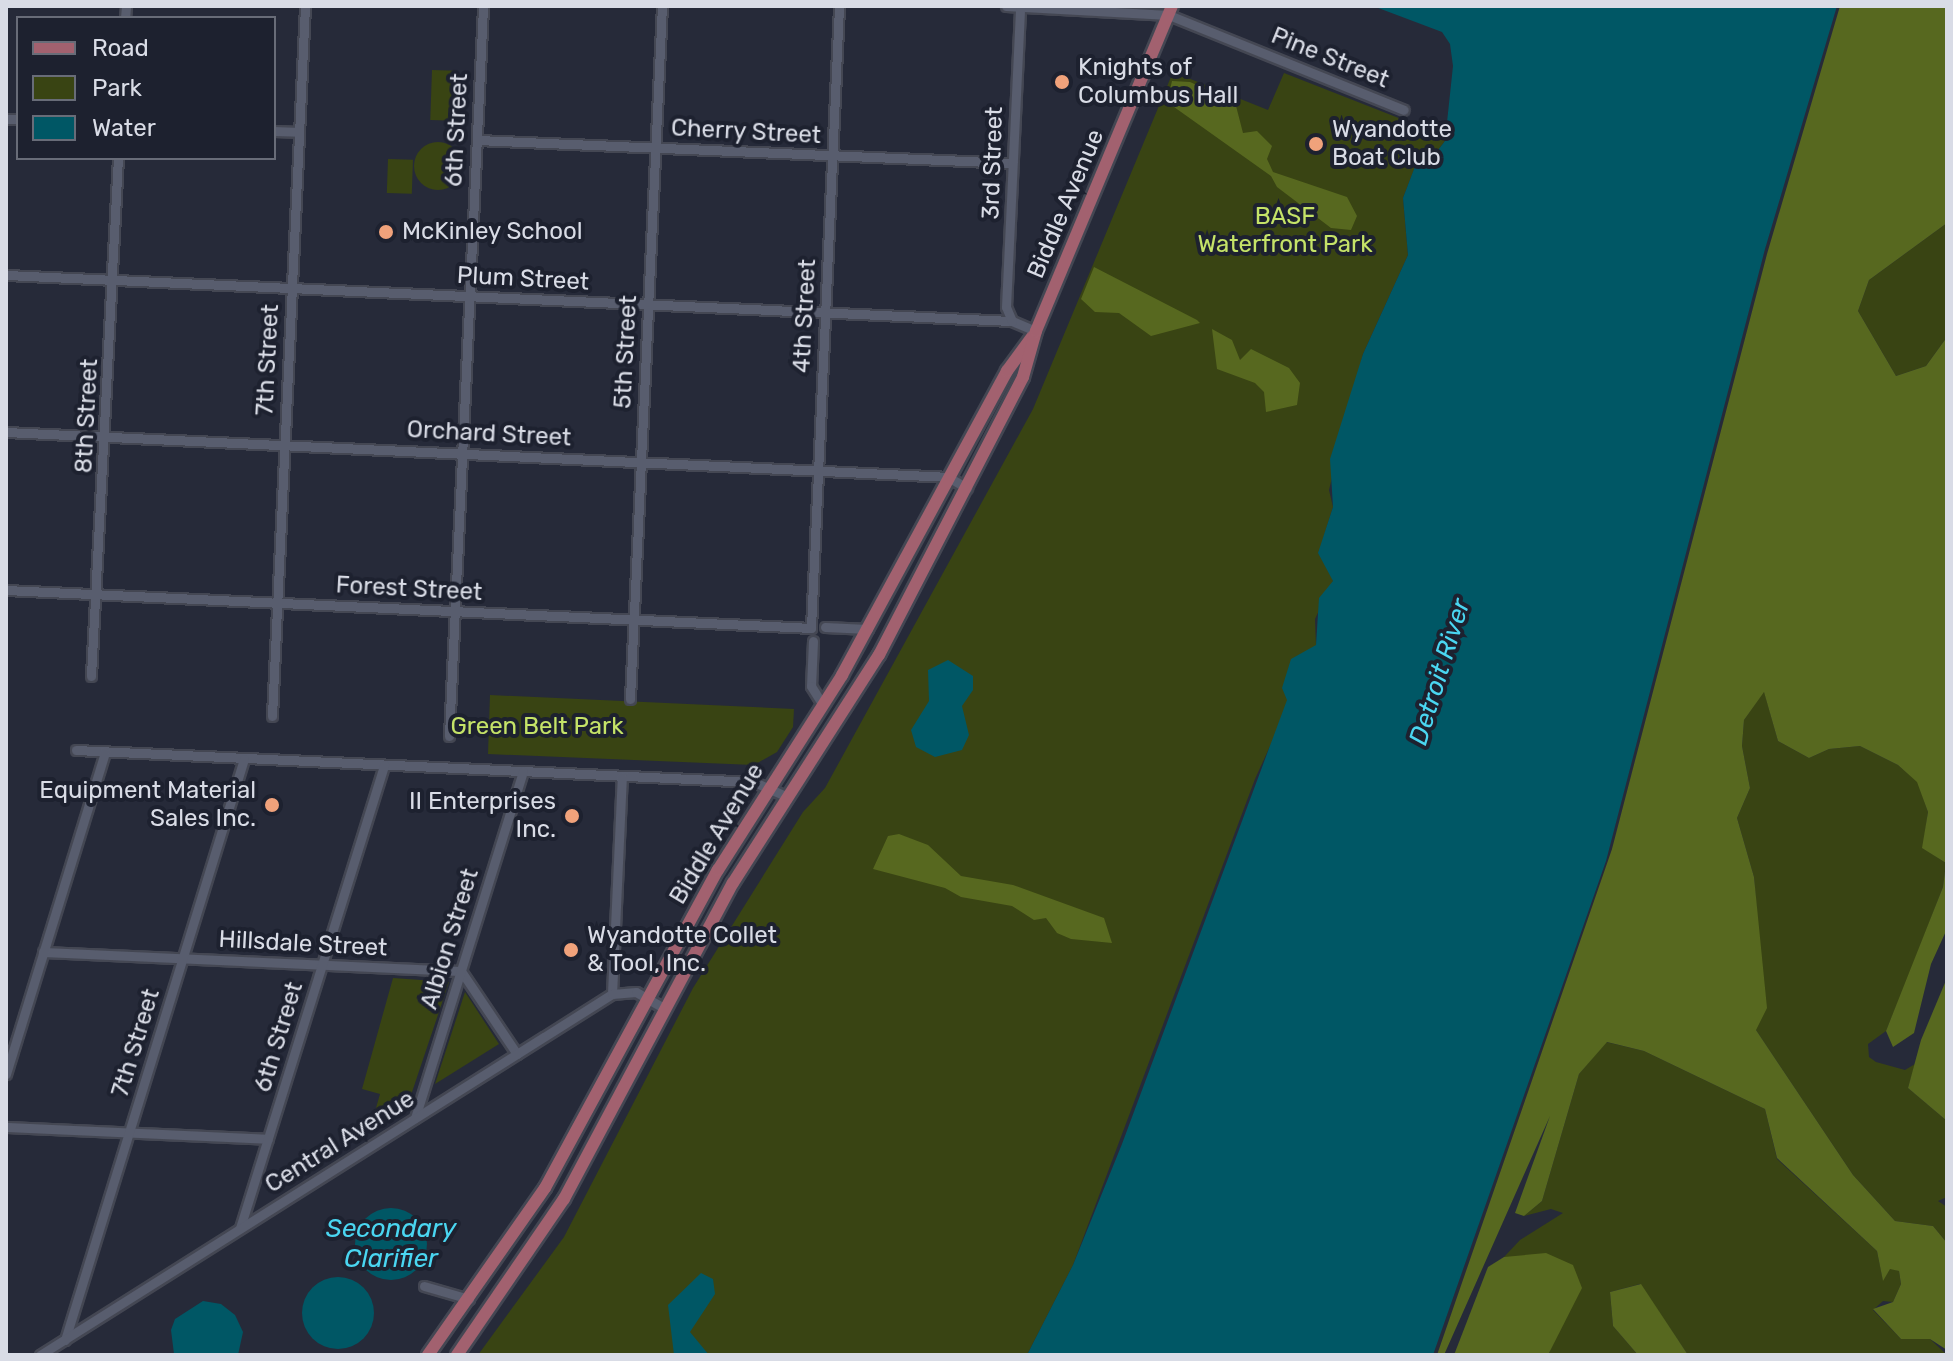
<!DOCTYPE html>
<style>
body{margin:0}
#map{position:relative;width:1953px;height:1361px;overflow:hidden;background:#262a39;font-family:Rubik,sans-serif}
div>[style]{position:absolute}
.green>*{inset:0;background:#394413;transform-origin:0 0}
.round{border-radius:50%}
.forest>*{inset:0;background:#57681f}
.water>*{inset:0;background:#005765}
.roads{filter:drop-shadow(2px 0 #444753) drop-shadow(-2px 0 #444753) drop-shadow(0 2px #444753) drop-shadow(0 -2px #444753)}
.minor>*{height:9px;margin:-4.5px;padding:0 4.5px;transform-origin:4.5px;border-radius:4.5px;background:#585d6e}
.major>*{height:12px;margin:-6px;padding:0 6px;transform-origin:6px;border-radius:6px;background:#a2616f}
.dots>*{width:22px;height:22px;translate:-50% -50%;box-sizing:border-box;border:4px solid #1d212f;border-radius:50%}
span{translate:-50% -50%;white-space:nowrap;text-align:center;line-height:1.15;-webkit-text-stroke:8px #1d212f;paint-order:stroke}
.street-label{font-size:24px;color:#d9dce6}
.poi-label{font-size:24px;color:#d9dce6}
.left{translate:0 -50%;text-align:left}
.right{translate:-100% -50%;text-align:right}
.park-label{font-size:24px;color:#c5e368}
.water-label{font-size:26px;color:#4ad6f1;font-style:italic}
.frame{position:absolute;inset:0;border:8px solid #d9dce6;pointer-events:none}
.legend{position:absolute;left:16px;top:16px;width:260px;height:144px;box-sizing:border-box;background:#1d212f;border:2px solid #686c78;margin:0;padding:10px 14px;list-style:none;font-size:24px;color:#d9dce6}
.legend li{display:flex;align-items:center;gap:16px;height:40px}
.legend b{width:40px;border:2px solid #686c78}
</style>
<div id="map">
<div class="green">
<div style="left:432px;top:70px;width:25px;height:50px;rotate:2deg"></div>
<div style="clip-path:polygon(1173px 72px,1268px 110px,1284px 73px,1442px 135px,1445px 141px,1435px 154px,1422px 149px,1403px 198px,1408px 255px,1363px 354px,1329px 490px,1333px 507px,1323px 539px,1333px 581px,1315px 619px,1316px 645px,1255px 779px,1073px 1265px,1027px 1355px,478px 1355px,564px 1237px,693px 988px,803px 812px,825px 788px,1033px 409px)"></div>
<div class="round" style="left:414px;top:142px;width:48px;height:48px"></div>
<div style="left:388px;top:159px;width:25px;height:34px;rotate:2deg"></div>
<div style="clip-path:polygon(1947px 223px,1947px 337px,1926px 366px,1896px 376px,1858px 311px,1869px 280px)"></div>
<div style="clip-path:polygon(1764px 691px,1778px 741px,1809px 758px,1829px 749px,1860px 746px,1898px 765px,1918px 782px,1928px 812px,1923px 848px,1946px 863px,1943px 887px,1906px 983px,1886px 1031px,1868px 1044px,1869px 1057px,1876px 1062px,1905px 1070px,1915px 1064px,1908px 1088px,1947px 1121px,1947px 1197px,1938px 1201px,1947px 1207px,1947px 1243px,1933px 1226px,1895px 1221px,1853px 1175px,1756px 1030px,1759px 939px,1754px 877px,1737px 818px,1750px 788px,1742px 746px,1744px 720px)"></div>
<div style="clip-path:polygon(490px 695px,794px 709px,793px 727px,777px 752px,754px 765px,488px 754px)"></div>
<div style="clip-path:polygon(393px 978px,449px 982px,410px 1098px,372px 1122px,380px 1094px,362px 1089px)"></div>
<div style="clip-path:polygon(465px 992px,499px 1044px,435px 1084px)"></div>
<div style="clip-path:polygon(1606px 1042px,1644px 1051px,1765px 1109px,1777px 1159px,1877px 1251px,1883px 1280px,1890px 1268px,1899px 1271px,1901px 1284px,1893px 1302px,1883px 1301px,1873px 1310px,1901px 1339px,1930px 1339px,1947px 1355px,1688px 1355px,1640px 1284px,1610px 1292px,1613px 1326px,1638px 1355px,1548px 1355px,1559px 1330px,1504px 1257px,1520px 1240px,1563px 1213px,1551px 1209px,1524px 1216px,1542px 1201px,1579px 1074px)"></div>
</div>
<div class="forest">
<div style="clip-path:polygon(1840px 6px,1947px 6px,1947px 223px,1869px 280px,1858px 311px,1896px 376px,1926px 366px,1947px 337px,1947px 929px,1931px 964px,1914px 1033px,1893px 1047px,1886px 1031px,1943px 887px,1946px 863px,1922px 848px,1928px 812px,1917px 782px,1898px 765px,1860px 746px,1829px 749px,1809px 758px,1778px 741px,1764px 692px,1744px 720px,1742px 746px,1750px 788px,1737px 818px,1754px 877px,1767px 1008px,1756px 1030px,1853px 1175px,1895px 1221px,1933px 1226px,1947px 1243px,1947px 1350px,1930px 1339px,1901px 1339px,1873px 1309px,1893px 1302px,1901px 1284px,1899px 1271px,1890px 1269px,1883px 1281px,1877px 1251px,1777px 1158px,1765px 1109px,1644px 1051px,1607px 1042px,1579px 1074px,1542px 1201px,1524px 1216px,1515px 1213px,1550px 1116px,1444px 1355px,1437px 1355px,1612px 849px,1767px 254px)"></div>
<div style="clip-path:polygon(1172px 81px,1190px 82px,1235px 102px,1243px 133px,1257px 131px,1272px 146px,1267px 159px,1273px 172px,1347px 197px,1357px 216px,1351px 230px,1331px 228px,1277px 187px,1271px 176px,1167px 102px)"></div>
<div style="clip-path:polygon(1094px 267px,1197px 320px,1200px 323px,1151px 336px,1119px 313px,1095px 312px,1081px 299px)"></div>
<div style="clip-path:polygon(1212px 329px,1232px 340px,1240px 360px,1251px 349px,1289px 368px,1300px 383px,1297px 405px,1266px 412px,1264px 392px,1255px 383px,1217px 369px)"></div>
<div style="clip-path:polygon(899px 834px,928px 845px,961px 876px,1013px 885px,1104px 918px,1112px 943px,1071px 939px,1057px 933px,1046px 918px,1034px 920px,1012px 906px,961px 897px,945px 888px,873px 869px,888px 836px)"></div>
<div style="clip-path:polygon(1947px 978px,1947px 1121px,1908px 1088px,1921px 1040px)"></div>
<div style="clip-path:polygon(1546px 1253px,1573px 1265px,1582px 1288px,1548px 1355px,1454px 1355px,1488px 1267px,1504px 1257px)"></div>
<div style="clip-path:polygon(1641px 1284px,1688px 1355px,1638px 1355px,1613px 1326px,1610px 1292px)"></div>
</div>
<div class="water">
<div style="clip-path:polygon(1373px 6px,1837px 6px,1765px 249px,1606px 861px,1433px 1355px,1027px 1355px,1073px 1265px,1122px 1144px,1287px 700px,1282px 688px,1291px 659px,1316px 645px,1319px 598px,1333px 581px,1318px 553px,1333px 507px,1330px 459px,1363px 354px,1408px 255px,1403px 198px,1422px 148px,1435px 154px,1445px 141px,1453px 66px,1450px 44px,1442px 32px)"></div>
<div style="clip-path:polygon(948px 660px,973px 676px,973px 690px,962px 706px,969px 735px,962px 750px,935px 757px,916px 747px,911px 730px,929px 701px,928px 670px)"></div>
<div class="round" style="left:355px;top:1208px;width:72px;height:72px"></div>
<div style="clip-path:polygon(701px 1273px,713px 1279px,715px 1294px,690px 1332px,709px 1355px,674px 1355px,668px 1305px)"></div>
<div class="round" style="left:302px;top:1277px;width:72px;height:72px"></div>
<div style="clip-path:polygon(203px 1301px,221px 1304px,235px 1315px,243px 1332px,238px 1355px,174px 1354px,171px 1330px,175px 1319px)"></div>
</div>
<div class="roads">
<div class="minor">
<div style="left:1006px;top:6px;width:163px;rotate:3.2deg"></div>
<div style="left:1169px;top:15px;width:253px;rotate:22deg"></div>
<div style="left:125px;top:18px;width:12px;rotate:-85deg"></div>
<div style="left:6px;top:119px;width:12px"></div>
<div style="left:274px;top:131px;width:25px;rotate:2deg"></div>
<div style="left:477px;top:140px;width:536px;rotate:2.46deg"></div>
<div style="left:6px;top:275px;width:1007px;rotate:2.62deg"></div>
<div style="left:1012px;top:321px;width:26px;rotate:23deg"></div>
<div style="left:1012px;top:321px;width:15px;rotate:-113deg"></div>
<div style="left:1006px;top:307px;width:301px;rotate:-87.3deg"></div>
<div style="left:6px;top:432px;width:943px;rotate:2.73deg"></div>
<div style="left:948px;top:477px;width:22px;rotate:30deg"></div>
<div style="left:6px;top:590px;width:806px;rotate:2.7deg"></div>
<div style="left:811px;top:628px;width:623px;rotate:-87.42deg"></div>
<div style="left:825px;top:627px;width:43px;rotate:2.7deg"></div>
<div style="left:813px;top:641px;width:45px;rotate:92.5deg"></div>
<div style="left:811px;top:686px;width:22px;rotate:58deg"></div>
<div style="left:91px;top:676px;width:519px;rotate:-87.02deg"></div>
<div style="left:630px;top:699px;width:694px;rotate:-87.36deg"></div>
<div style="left:272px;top:716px;width:711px;rotate:-87.34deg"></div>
<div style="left:449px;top:736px;width:731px;rotate:-87.33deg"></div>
<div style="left:76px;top:750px;width:679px;rotate:2.7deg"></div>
<div style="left:754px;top:782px;width:36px;rotate:24deg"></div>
<div style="left:43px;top:952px;width:418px;rotate:2.6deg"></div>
<div style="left:461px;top:971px;width:100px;rotate:56deg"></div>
<div style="left:612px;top:994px;width:218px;rotate:-87.4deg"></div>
<div style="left:6px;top:1074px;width:336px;rotate:-72.9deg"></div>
<div style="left:415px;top:1118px;width:363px;rotate:-72.7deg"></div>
<div style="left:6px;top:1127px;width:262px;rotate:2.6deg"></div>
<div style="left:240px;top:1228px;width:485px;rotate:-72.7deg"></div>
<div style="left:424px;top:1286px;width:47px;rotate:16.1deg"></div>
<div style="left:65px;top:1340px;width:608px;rotate:-72.88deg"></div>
<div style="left:40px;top:1355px;width:676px;rotate:-32.26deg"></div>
<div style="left:612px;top:994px;width:24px;rotate:-5deg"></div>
<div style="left:636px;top:992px;width:34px;rotate:30deg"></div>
</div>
<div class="major">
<div style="left:428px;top:1355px;width:204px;rotate:-55deg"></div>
<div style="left:545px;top:1188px;width:362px;rotate:-61.5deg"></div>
<div style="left:718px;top:870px;width:231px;rotate:-57.5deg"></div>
<div style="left:842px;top:675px;width:346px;rotate:-61.5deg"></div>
<div style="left:1007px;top:371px;width:42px;rotate:-53.7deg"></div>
<div style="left:457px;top:1355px;width:189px;rotate:-55.6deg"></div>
<div style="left:564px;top:1199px;width:358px;rotate:-61.9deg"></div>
<div style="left:733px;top:883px;width:271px;rotate:-57.4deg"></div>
<div style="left:879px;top:655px;width:313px;rotate:-62.6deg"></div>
<div style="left:1023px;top:377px;width:48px;rotate:-74.2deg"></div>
<div style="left:1036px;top:331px;width:352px;rotate:-67.3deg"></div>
</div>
</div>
<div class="dots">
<div style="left:1062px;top:82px;background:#f0a27b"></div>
<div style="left:1316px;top:144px;background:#f0a27b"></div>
<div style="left:386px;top:232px;background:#f0a27b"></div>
<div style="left:272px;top:805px;background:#f0a27b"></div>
<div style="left:572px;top:816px;background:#f0a27b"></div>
<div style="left:571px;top:950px;background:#f0a27b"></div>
</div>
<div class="street-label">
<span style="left:1330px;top:58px;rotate:22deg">Pine Street</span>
<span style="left:457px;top:130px;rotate:-87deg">6th Street</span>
<span style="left:746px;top:132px;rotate:3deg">Cherry Street</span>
<span style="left:993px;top:163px;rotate:-88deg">3rd Street</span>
<span style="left:1066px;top:204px;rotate:-67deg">Biddle Avenue</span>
<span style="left:523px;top:279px;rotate:3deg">Plum Street</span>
<span style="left:805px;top:316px;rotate:-87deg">4th Street</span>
<span style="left:626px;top:352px;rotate:-87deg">5th Street</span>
<span style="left:268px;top:360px;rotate:-87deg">7th Street</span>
<span style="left:87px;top:416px;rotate:-87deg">8th Street</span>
<span style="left:489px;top:434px;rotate:3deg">Orchard Street</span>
<span style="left:409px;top:589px;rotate:3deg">Forest Street</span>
<span style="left:717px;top:834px;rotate:-59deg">Biddle Avenue</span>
<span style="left:450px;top:939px;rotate:-73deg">Albion Street</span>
<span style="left:303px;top:944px;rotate:3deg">Hillsdale Street</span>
<span style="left:279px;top:1037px;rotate:-73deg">6th Street</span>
<span style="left:136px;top:1043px;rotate:-73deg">7th Street</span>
<span style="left:340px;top:1142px;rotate:-32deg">Central Avenue</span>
</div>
<div class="poi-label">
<span class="left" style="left:1078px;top:82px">Knights of<br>Columbus Hall</span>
<span class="left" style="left:1332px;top:144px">Wyandotte<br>Boat Club</span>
<span class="left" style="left:402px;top:232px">McKinley School</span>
<span class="right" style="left:256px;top:805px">Equipment Material<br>Sales Inc.</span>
<span class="right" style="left:556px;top:816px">II Enterprises<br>Inc.</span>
<span class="left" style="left:587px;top:950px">Wyandotte Collet<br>&amp; Tool, Inc.</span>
</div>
<div class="park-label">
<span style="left:1285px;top:231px">BASF<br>Waterfront Park</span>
<span style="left:537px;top:727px">Green Belt Park</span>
</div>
<div class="water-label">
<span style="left:1440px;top:672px;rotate:-73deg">Detroit River</span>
<span style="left:391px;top:1244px">Secondary<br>Clarifier</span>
</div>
<div class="frame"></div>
<ul class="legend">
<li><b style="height:10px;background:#a2616f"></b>Road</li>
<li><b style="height:22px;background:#394413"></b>Park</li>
<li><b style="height:22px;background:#005765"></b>Water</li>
</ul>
</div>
